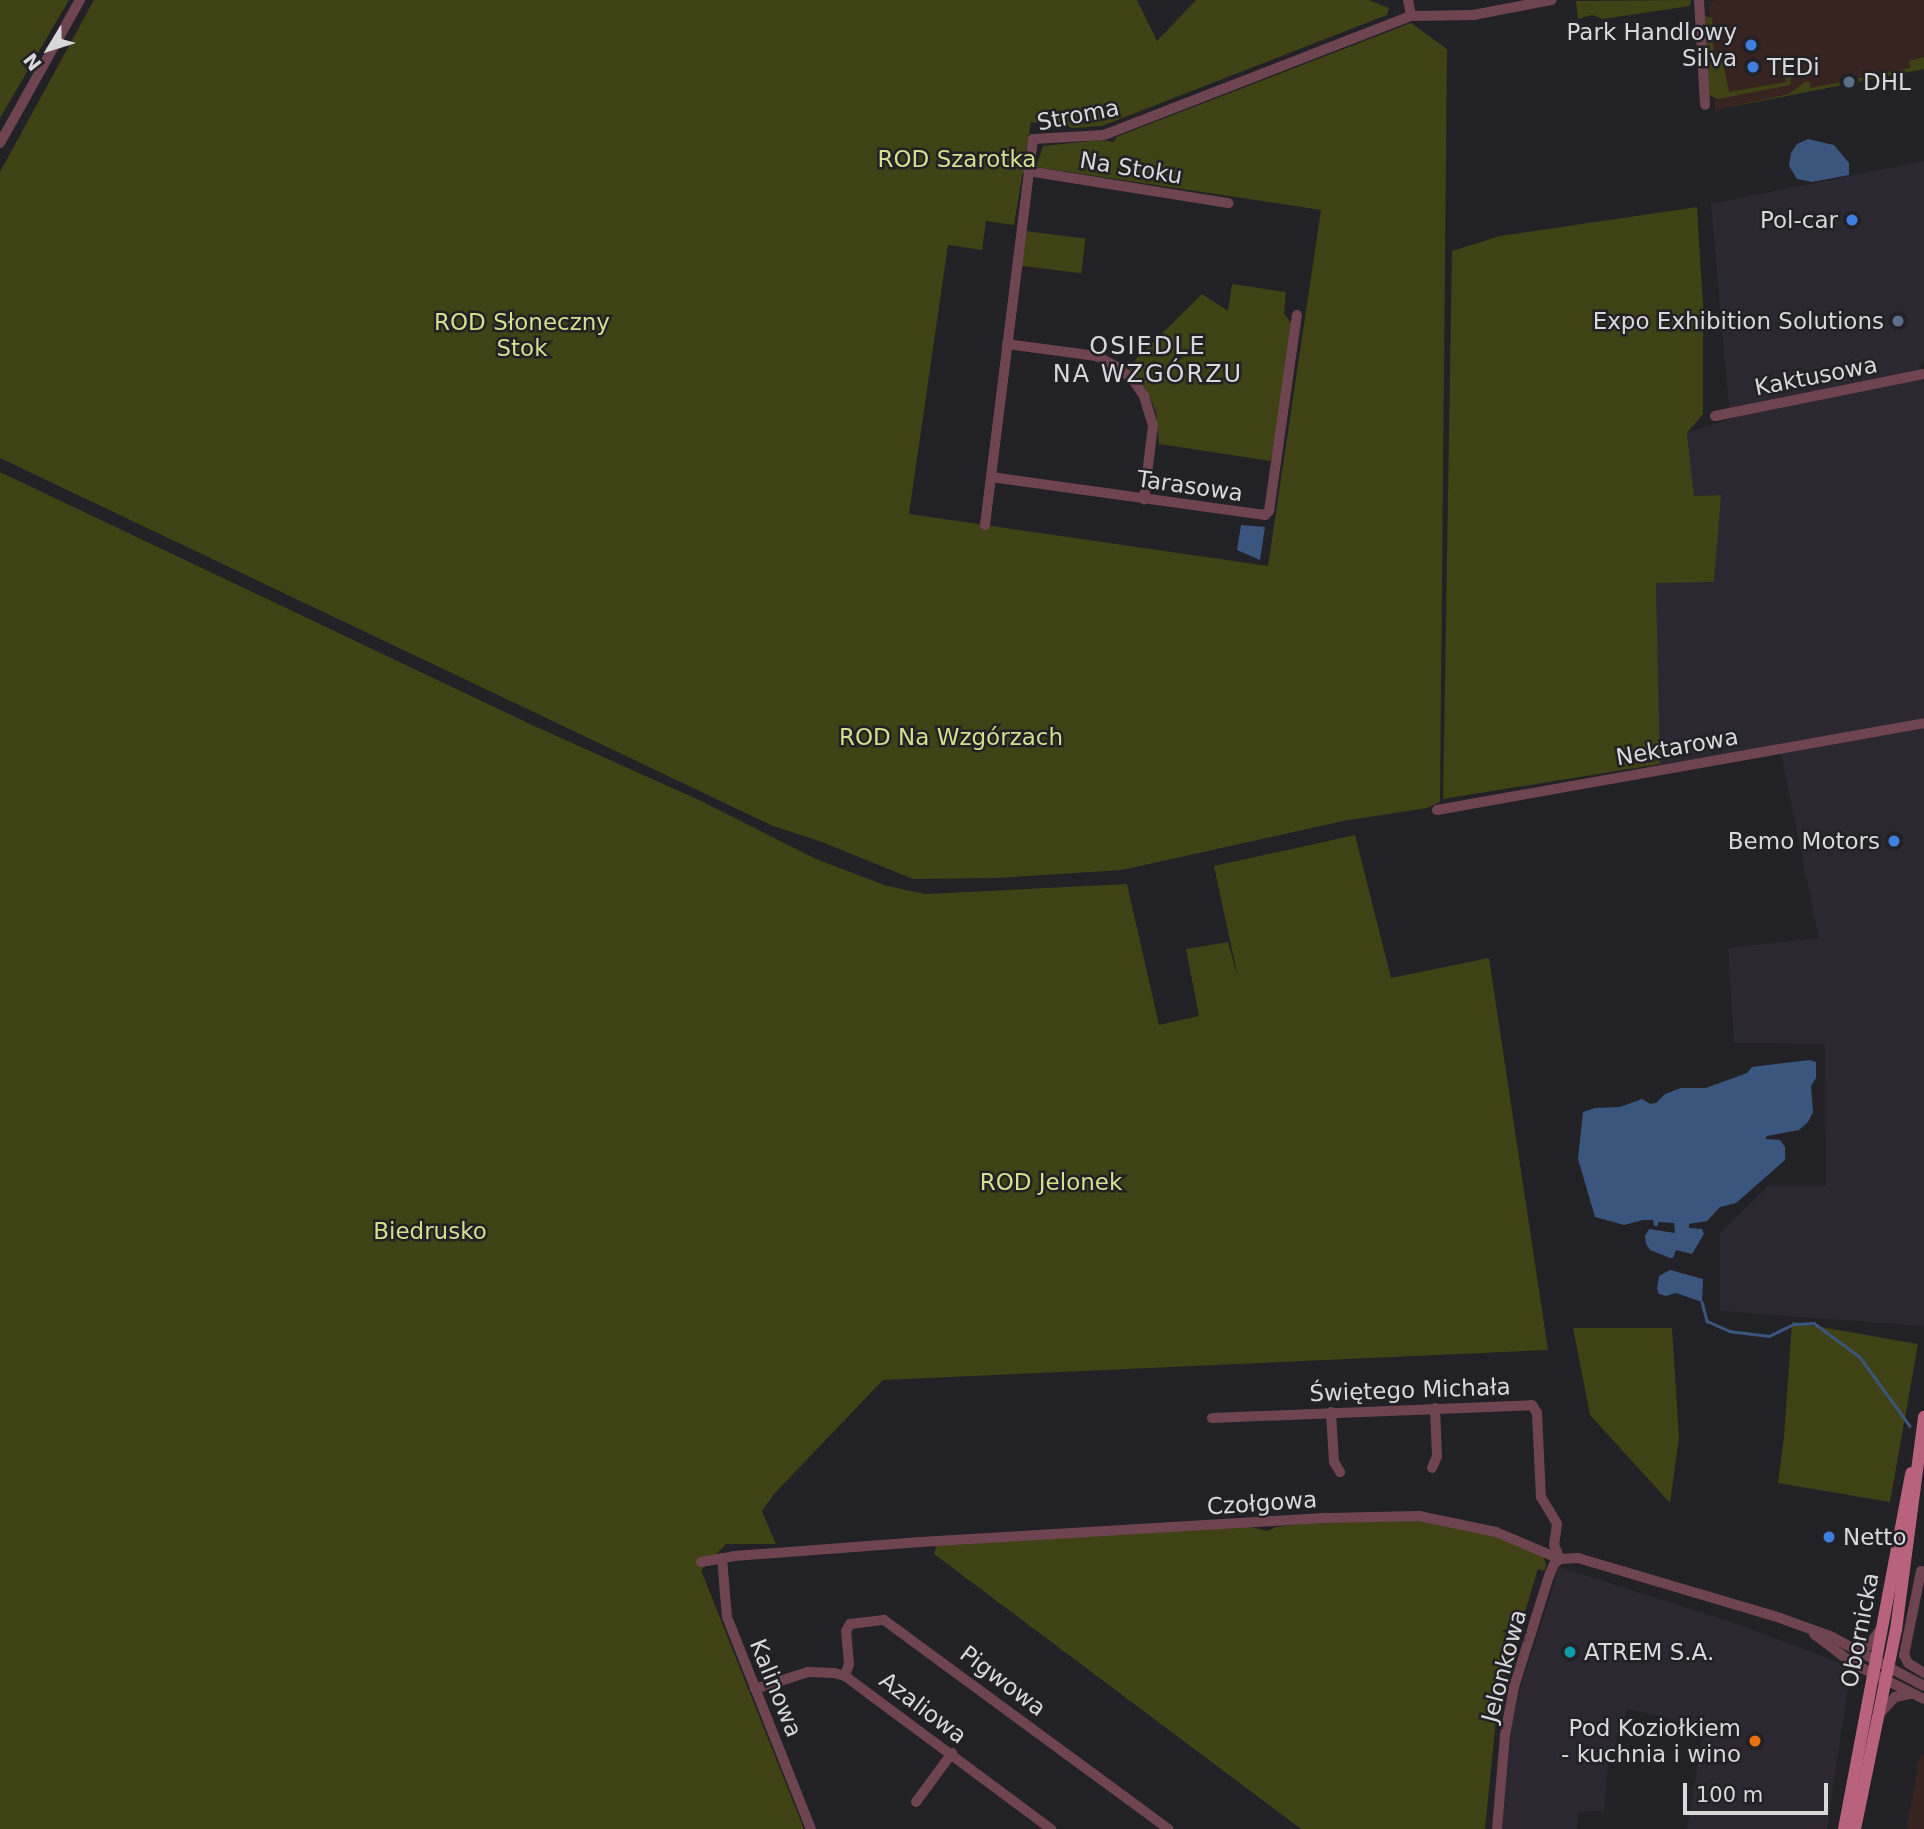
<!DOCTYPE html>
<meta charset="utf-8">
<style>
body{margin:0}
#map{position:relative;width:1924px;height:1829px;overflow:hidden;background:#222125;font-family:"DejaVu Sans",sans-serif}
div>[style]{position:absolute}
.commercial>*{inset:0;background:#372420}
.built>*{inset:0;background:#2b2832}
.green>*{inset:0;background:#3f4214;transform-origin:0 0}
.water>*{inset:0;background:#3b567e}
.stream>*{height:2.5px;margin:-1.25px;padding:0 1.25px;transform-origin:1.25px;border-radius:1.25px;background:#3b567e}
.minor>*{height:10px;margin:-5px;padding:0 5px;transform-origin:5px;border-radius:5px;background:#6e4450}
.major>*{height:12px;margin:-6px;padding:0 6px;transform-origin:6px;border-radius:6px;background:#b8627d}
.dots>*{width:19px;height:19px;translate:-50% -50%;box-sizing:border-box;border:4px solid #222125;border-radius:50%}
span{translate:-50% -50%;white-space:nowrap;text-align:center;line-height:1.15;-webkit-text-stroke:5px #222125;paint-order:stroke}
.poi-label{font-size:23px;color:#d8d7da}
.right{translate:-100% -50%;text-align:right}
.left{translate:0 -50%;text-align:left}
.street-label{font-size:23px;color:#d8d7da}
.park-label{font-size:23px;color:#d5de8d}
.neighbourhood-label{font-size:24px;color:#d8d7da;letter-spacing:2px}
.north{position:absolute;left:14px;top:14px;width:70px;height:70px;-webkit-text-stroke:5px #222125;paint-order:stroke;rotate:232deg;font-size:19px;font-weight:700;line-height:28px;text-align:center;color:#d8d7da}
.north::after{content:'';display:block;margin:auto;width:24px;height:32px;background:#d8d7da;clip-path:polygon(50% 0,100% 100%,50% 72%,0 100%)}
.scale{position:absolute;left:1683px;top:1783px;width:145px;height:32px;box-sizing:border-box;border:4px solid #d8d7da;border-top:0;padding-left:9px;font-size:21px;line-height:24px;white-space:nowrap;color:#d8d7da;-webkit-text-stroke:5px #222125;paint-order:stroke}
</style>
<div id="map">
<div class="commercial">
<div style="clip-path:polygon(1720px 0,1924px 0,1924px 69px,1715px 110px,1709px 2px)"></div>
<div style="clip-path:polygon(1924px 1754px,1924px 1829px,1907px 1829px,1919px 1759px)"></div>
</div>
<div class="built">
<div style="clip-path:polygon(1924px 161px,1924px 360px,1919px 366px,1924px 385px,1924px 1326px,1720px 1311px,1720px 1233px,1768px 1186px,1826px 1186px,1825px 1044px,1734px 1043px,1728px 948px,1819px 938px,1779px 745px,1659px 765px,1656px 583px,1714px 581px,1720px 495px,1694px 496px,1687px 433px,1730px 419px,1711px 204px)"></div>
<div style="clip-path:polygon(1559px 1567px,1734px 1623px,1851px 1667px,1827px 1829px,1687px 1829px,1704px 1727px,1628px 1709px,1608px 1764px,1604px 1811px,1578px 1812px,1577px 1829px,1502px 1829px,1513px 1712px)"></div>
</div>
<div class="green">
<div style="clip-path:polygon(0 0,69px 0,0 118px)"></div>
<div style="clip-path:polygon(94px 0,1137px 0,1157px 41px,1196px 0,1369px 0,1389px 8px,1387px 15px,1102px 126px,1075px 128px,1031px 122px,1014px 225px,986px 221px,982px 250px,948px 245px,909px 514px,1268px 566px,1321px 210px,1036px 167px,1043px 146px,1100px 140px,1114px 142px,1116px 137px,1411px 23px,1447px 49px,1440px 802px,1427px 808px,1343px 821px,1122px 870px,998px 878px,913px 879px,822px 842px,773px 826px,0 458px,0 172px)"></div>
<div style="clip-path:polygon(1691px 0,1690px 6px,1603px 19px,1592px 15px,1578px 19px,1576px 1px)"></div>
<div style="clip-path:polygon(1705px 16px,1712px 18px,1714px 55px,1721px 54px,1729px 92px,1786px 82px,1784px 74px,1792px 73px,1790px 85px,1718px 99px,1709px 95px)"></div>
<div style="clip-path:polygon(1924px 57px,1924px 69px,1715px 110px,1789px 94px,1805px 82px,1809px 81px,1811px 88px,1910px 68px,1909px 61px)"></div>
<div style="clip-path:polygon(1697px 207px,1703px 306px,1703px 414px,1687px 433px,1694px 496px,1721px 495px,1714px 582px,1656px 583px,1660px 764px,1443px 799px,1452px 251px,1500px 236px)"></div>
<div style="left:1025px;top:231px;width:61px;height:35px;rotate:7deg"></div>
<div style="clip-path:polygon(1232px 284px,1286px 292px,1284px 313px,1292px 325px,1271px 461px,1159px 444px,1156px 412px,1146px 389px,1128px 367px,1202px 294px,1228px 311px)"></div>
<div style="clip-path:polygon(0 472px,532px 725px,699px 800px,816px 859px,887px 886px,925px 894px,1127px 884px,1159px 1025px,1199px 1016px,1186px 949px,1228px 942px,1239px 982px,1214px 866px,1355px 835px,1391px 978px,1489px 958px,1548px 1350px,883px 1380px,774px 1494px,762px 1511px,776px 1544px,726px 1544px,701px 1570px,804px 1829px,0 1829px)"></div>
<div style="clip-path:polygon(1792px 1322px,1918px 1344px,1890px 1502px,1778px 1483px,1784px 1437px)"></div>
<div style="clip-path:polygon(1573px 1328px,1672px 1328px,1679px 1437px,1670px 1503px,1590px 1415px)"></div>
<div style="clip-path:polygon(1418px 1520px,1469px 1528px,1531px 1548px,1543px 1556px,1546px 1564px,1545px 1571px,1538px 1569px,1498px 1700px,1485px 1829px,1301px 1829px,934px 1554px,936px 1546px,1247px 1526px,1267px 1531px,1276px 1527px,1326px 1521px)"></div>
</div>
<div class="water">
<div style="clip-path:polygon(1808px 139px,1834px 145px,1849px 163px,1849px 175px,1812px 182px,1797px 179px,1789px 166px,1791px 153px,1797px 144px)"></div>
<div style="clip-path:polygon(1241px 525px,1265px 527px,1260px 560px,1237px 550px)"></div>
<div style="clip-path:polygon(1810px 1060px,1816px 1062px,1816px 1078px,1811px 1086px,1813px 1112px,1808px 1122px,1799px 1130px,1767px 1136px,1765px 1139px,1780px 1140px,1785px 1147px,1785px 1160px,1736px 1203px,1720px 1207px,1707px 1221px,1689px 1224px,1689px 1228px,1702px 1229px,1704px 1234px,1692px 1254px,1676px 1250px,1673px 1258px,1670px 1258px,1650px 1250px,1646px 1244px,1645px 1236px,1649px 1229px,1675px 1233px,1674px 1223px,1658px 1222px,1658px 1226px,1654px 1226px,1653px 1220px,1643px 1220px,1624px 1225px,1595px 1217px,1578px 1159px,1583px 1112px,1595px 1108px,1620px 1107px,1642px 1099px,1650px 1104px,1656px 1103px,1665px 1094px,1681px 1088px,1706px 1088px,1747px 1073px,1752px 1067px)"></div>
<div style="clip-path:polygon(1670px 1270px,1703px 1279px,1702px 1302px,1676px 1293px,1666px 1296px,1659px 1294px,1657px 1289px,1659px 1276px)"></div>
</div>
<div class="stream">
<div style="left:1702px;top:1302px;width:20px;rotate:75deg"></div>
<div style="left:1707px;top:1321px;width:24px;rotate:24deg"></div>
<div style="left:1729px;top:1331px;width:40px;rotate:7.1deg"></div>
<div style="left:1769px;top:1336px;width:28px;rotate:-26deg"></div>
<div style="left:1794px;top:1324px;width:20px;rotate:-3deg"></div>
<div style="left:1814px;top:1323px;width:57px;rotate:36.5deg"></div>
<div style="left:1860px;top:1357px;width:85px;rotate:54.1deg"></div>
</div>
<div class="minor">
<div style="left:1408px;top:0;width:16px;rotate:79deg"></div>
<div style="left:1699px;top:0;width:105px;rotate:86.7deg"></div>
<div style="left:0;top:143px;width:164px;rotate:-60.8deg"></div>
<div style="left:1028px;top:171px;width:203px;rotate:9.1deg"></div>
<div style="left:1007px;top:344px;width:90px;rotate:7.7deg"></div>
<div style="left:1096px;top:356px;width:25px;rotate:27deg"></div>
<div style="left:1118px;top:367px;width:20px;rotate:41deg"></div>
<div style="left:1133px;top:380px;width:19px;rotate:55deg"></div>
<div style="left:1144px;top:396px;width:30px;rotate:73deg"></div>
<div style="left:1153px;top:425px;width:75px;rotate:96.9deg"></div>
<div style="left:1715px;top:416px;width:213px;rotate:-11.4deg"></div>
<div style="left:991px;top:477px;width:277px;rotate:7.9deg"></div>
<div style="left:1265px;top:515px;width:6px;rotate:-45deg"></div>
<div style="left:1269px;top:511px;width:198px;rotate:-81.9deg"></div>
<div style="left:985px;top:525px;width:389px;rotate:-82.9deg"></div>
<div style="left:1033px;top:139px;width:71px;rotate:-3.2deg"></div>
<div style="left:1104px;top:135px;width:329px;rotate:-21.2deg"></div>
<div style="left:1411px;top:16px;width:62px;rotate:-0.9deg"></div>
<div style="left:1473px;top:15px;width:80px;rotate:-10.8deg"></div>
<div style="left:1437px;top:810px;width:495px;rotate:-10.1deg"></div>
<div style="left:1331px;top:1412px;width:50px;rotate:86.6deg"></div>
<div style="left:1334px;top:1462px;width:12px;rotate:59deg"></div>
<div style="left:1212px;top:1418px;width:320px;rotate:-2.3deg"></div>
<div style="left:1532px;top:1405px;width:9px;rotate:58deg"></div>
<div style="left:1537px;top:1413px;width:84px;rotate:87.3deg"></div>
<div style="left:1541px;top:1497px;width:31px;rotate:59deg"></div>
<div style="left:1557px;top:1524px;width:21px;rotate:98deg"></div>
<div style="left:1554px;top:1545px;width:15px;rotate:67deg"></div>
<div style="left:1432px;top:1468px;width:13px;rotate:-67deg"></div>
<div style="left:1437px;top:1456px;width:48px;rotate:-92.4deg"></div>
<div style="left:722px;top:1558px;width:59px;rotate:85.2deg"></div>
<div style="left:727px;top:1617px;width:228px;rotate:68.4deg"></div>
<div style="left:701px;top:1562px;width:34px;rotate:-10deg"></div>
<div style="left:734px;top:1556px;width:187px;rotate:-4.3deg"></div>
<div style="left:920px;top:1542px;width:407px;rotate:-3.4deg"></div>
<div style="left:1326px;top:1518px;width:93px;rotate:-1.2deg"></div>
<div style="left:1419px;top:1516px;width:79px;rotate:11.7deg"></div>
<div style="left:1496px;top:1532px;width:69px;rotate:22.9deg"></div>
<div style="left:1560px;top:1559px;width:18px;rotate:-3deg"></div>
<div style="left:1578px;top:1558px;width:211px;rotate:16.5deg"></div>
<div style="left:1780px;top:1618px;width:53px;rotate:19.8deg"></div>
<div style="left:1830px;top:1636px;width:106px;rotate:28deg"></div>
<div style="left:1921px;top:1571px;width:86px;rotate:101.4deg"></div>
<div style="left:1904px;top:1655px;width:9px;rotate:63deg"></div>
<div style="left:1908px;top:1663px;width:19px;rotate:32deg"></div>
<div style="left:1814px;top:1634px;width:48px;rotate:37.3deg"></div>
<div style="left:1852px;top:1663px;width:80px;rotate:26.6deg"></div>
<div style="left:1856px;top:1648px;width:12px;rotate:-9deg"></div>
<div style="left:1868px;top:1646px;width:20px;rotate:-53deg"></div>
<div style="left:845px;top:1676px;width:13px;rotate:-72deg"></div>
<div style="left:849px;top:1664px;width:33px;rotate:-95deg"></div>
<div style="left:846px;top:1631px;width:8px;rotate:-60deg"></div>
<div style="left:850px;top:1624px;width:34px;rotate:-7deg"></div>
<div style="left:884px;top:1620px;width:353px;rotate:36.3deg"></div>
<div style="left:755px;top:1689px;width:56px;rotate:-17.8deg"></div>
<div style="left:808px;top:1672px;width:26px;rotate:2deg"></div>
<div style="left:834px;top:1673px;width:11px;rotate:15deg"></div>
<div style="left:845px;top:1676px;width:257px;rotate:36.6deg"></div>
<div style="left:1881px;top:1712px;width:21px;rotate:-47deg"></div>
<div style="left:1895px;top:1697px;width:16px;rotate:-11deg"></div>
<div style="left:916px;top:1802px;width:61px;rotate:-53.7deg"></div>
<div style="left:1497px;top:1829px;width:94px;rotate:-85.1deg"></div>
<div style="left:1505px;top:1735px;width:49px;rotate:-79.4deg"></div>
<div style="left:1514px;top:1687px;width:116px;rotate:-72.5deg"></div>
<div style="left:1549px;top:1576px;width:13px;rotate:-67deg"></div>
<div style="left:1554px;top:1564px;width:8px;rotate:-40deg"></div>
</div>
<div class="major">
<div style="left:1844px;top:1829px;width:362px;rotate:-79.3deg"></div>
<div style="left:1855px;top:1829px;width:203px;rotate:-78.4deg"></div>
<div style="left:1896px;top:1630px;width:215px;rotate:-82.5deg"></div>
</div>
<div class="dots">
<div style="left:1751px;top:45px;background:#3f7fe0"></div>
<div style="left:1753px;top:67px;background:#3f7fe0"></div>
<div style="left:1849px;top:82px;background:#5c6f8a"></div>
<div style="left:1852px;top:220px;background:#3f7fe0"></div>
<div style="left:1898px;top:321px;background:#5c6f8a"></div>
<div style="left:1894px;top:841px;background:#3f7fe0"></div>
<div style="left:1829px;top:1537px;background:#3f7fe0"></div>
<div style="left:1570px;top:1652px;background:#0f9aa8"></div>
<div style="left:1755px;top:1741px;background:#e8710a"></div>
</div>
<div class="poi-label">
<span class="right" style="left:1737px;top:45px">Park Handlowy<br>Silva</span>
<span class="left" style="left:1767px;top:67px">TEDi</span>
<span class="left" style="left:1863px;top:82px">DHL</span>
<span class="right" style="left:1838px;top:220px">Pol-car</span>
<span class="right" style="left:1884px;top:321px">Expo Exhibition Solutions</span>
<span class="right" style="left:1880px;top:841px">Bemo Motors</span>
<span class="left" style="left:1843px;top:1537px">Netto</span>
<span class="left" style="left:1584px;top:1652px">ATREM S.A.</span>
<span class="right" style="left:1741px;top:1741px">Pod Koziołkiem<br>- kuchnia i wino</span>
</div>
<div class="street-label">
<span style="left:1078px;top:115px;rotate:-11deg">Stroma</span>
<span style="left:1131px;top:168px;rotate:9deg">Na Stoku</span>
<span style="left:1816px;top:376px;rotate:-11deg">Kaktusowa</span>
<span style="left:1190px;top:486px;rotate:8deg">Tarasowa</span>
<span style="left:1677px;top:747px;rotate:-10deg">Nektarowa</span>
<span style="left:1410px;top:1390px;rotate:-2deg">Świętego Michała</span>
<span style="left:1262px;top:1503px;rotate:-4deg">Czołgowa</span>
<span style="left:1860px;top:1630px;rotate:-79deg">Obornicka</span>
<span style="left:1504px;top:1666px;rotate:-75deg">Jelonkowa</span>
<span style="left:1003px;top:1681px;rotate:37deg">Pigwowa</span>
<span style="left:776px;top:1688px;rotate:68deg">Kalinowa</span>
<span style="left:923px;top:1708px;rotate:37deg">Azaliowa</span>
</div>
<div class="park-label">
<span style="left:957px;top:159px">ROD Szarotka</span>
<span style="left:522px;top:335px">ROD Słoneczny<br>Stok</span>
<span style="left:951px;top:737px">ROD Na Wzgórzach</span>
<span style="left:1051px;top:1182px">ROD Jelonek</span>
<span style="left:430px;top:1231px">Biedrusko</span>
</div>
<div class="neighbourhood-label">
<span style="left:1148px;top:361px">OSIEDLE<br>NA WZGÓRZU</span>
</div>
<div class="north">N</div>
<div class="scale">100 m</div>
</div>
